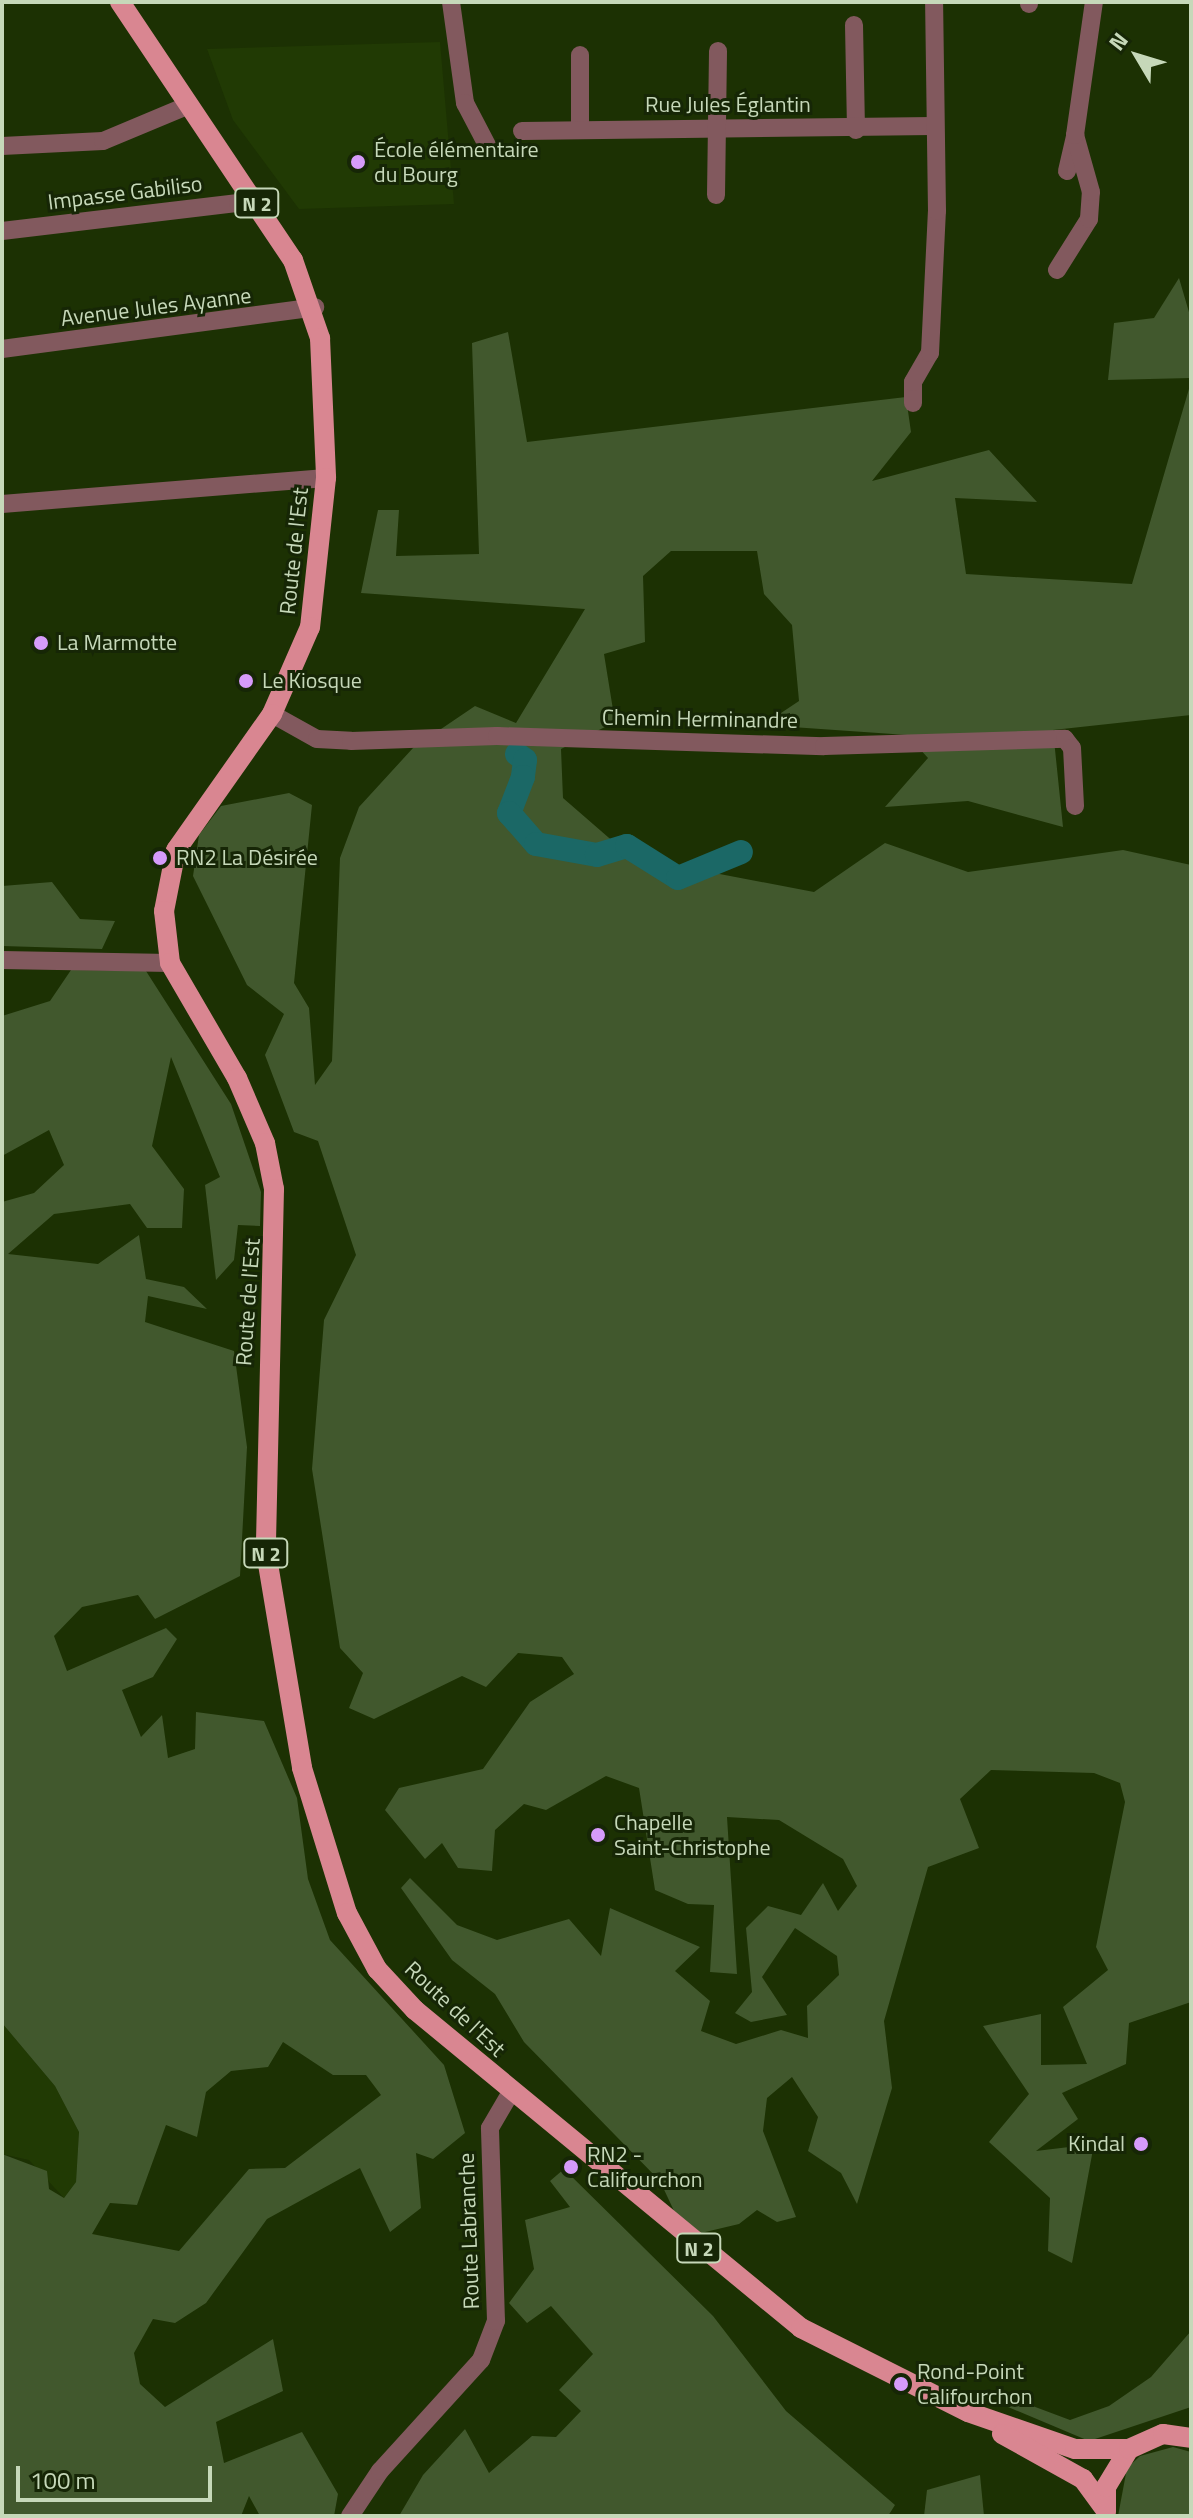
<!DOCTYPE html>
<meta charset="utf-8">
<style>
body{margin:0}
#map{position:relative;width:1193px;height:2518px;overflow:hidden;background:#1c3103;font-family:"Titillium Web",sans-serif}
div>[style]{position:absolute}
.built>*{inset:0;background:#213a04}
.green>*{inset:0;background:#41582d}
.river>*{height:24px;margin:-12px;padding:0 12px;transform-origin:12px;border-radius:12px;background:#1b6866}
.minor>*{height:18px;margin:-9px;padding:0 9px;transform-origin:9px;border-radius:9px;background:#82595e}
.major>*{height:20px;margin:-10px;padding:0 10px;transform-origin:10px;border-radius:10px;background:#d98691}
.dots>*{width:22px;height:22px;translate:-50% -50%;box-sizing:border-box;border:4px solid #162606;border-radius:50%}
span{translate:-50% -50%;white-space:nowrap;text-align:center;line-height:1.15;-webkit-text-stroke:6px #162606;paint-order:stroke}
.shield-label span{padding:2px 6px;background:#162606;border:2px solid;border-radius:6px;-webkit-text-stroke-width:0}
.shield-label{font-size:20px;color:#c6d8b9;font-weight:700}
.street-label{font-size:22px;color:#c6d8b9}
.poi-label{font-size:22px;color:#c6d8b9}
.left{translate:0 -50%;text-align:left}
.right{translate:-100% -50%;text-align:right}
.frame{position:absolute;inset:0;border:4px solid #c6d8b9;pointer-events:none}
.north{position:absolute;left:1097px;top:16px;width:80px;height:80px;-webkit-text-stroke:6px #162606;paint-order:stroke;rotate:308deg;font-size:22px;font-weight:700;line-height:32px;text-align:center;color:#c6d8b9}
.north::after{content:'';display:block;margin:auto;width:28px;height:36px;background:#c6d8b9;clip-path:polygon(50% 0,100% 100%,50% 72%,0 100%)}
.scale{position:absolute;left:16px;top:2466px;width:196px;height:36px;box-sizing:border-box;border:4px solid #c6d8b9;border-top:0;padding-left:10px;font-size:24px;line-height:28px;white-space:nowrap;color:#c6d8b9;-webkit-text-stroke:6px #162606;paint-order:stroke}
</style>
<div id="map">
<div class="built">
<div style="clip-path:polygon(440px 42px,454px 204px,299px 209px,233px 120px,207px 49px)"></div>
<div style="clip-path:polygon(2px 2023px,55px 2086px,79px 2132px,76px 2182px,64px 2198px,29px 2160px,2px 2154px)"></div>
</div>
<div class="green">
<div style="clip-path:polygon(1179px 278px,1191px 319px,1191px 378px,1108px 380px,1114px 323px,1154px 318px)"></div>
<div style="clip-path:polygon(508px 332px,527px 442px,906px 397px,911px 432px,872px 481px,989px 450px,1037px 502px,955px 498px,966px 574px,1132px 584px,1191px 382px,1191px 715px,1053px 730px,1063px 827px,968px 801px,885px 807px,928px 758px,907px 735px,763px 725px,799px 701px,792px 625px,764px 594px,757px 551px,671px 551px,643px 576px,645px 642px,604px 654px,615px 722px,561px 749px,563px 798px,631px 857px,814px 892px,885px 843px,968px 872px,1123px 850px,1191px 865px,1191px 2002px,1129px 2023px,1126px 2064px,1062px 2093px,1078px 2119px,1036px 2151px,1094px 2144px,1072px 2263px,1048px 2251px,1050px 2198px,989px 2142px,1029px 2094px,983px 2026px,1041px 2014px,1041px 2065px,1087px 2064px,1063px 2007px,1108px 1970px,1096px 1947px,1125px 1802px,1120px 1783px,1094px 1773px,991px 1770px,960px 1799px,979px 1848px,928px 1867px,884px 2021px,892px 2088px,857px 2204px,841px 2173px,808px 2151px,818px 2117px,792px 2077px,767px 2098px,763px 2131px,796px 2217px,777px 2222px,757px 2210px,739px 2224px,701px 2233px,675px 2213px,660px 2181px,524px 2042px,495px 1994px,452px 1960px,401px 1888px,410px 1878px,457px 1925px,497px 1940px,569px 1919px,601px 1956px,610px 1908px,700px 1947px,675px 1971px,710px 2001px,701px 2031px,736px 2044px,781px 2030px,808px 2038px,807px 2006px,839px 1975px,837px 1956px,795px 1928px,762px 1977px,787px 2015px,751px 2022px,735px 2013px,752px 1992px,746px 1928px,768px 1906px,801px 1915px,823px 1883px,838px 1911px,857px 1886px,843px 1859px,779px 1820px,727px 1817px,737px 1974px,710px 1972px,714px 1905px,688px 1904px,655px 1890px,639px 1788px,606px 1776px,546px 1810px,524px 1804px,495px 1830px,492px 1871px,458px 1868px,442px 1843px,425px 1859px,385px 1810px,399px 1788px,483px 1769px,530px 1702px,574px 1674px,562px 1657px,518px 1653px,486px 1687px,462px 1676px,374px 1719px,349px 1708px,363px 1673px,340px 1648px,312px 1469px,324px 1320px,356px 1255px,318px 1141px,294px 1132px,265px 1055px,284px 1014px,247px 985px,193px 876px,199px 835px,221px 806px,289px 793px,312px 805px,294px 983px,309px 1008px,315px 1085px,332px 1061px,340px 858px,359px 807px,413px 748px,475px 706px,516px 723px,585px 609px,361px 593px,378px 510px,399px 510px,396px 556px,479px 554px,472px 343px)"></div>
<div style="clip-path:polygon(52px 882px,80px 919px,115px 921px,102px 949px,2px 946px,2px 886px)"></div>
<div style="clip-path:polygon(evenodd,71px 970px,146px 971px,231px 1104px,261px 1192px,260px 1226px,238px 1225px,234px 1260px,216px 1280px,205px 1185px,220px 1177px,171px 1057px,152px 1146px,184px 1189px,182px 1228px,147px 1228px,130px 1204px,54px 1214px,8px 1254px,98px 1264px,139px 1235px,146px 1279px,184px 1287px,207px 1309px,148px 1296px,145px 1322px,234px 1351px,247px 1447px,240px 1576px,155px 1619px,138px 1595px,82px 1607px,54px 1636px,67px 1671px,166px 1628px,177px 1639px,153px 1677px,122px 1690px,141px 1737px,162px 1715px,168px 1758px,195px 1749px,196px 1712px,264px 1721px,297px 1798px,308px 1879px,330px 1940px,444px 2065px,465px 2133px,433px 2159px,416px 2153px,421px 2208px,390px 2232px,360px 2168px,267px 2219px,206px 2303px,175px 2323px,153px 2319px,134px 2353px,140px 2384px,165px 2407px,273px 2339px,283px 2391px,216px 2422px,224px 2463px,302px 2432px,338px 2494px,334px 2516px,260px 2516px,249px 2496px,241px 2516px,2px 2516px,2px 2154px,47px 2171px,49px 2189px,64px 2198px,76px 2182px,79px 2132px,55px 2086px,2px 2023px,2px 1202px,34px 1193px,64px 1165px,49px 1130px,2px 1156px,2px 1016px,50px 1001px,71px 970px,283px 2042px,333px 2075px,366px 2075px,381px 2095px,285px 2168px,249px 2169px,179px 2251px,92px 2234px,110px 2203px,137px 2205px,166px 2125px,197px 2137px,206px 2092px,231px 2071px,268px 2067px,283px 2042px)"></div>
<div style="clip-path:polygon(564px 2169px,713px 2316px,786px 2411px,895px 2505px,888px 2516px,399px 2516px,423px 2475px,465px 2429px,489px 2473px,532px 2436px,556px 2437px,581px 2411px,559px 2390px,593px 2354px,551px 2306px,527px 2323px,509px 2303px,534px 2269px,525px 2220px,570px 2207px,550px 2181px)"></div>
<div style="clip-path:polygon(1191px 2331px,1191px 2407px,1089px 2441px,1008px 2407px,1014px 2399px,1070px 2420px,1109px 2406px,1151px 2377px)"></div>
<div style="clip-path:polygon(1173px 2447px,1191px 2452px,1191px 2516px,1118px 2516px,1127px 2468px,1140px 2456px)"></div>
<div style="clip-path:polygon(980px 2475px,984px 2516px,924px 2516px,927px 2490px)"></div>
</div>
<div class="river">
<div style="left:517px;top:754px;width:10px;rotate:37deg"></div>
<div style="left:525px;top:760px;width:17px;rotate:97deg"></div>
<div style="left:523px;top:777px;width:39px;rotate:111deg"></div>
<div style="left:509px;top:813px;width:41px;rotate:48.9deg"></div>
<div style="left:536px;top:844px;width:62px;rotate:10.2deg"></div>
<div style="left:597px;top:855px;width:31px;rotate:-17deg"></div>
<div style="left:627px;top:846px;width:60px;rotate:32.1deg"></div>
<div style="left:678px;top:878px;width:68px;rotate:-22.4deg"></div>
</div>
<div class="minor">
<div style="left:451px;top:2px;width:102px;rotate:82.1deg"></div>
<div style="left:465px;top:103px;width:47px;rotate:62.4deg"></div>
<div style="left:1029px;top:4px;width:2px;rotate:-90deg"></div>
<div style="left:854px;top:25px;width:105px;rotate:88.9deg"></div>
<div style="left:580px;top:130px;width:75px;rotate:-90deg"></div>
<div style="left:522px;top:131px;width:411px;rotate:-0.7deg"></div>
<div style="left:2px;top:146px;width:101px;rotate:-2.8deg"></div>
<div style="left:103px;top:141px;width:93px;rotate:-22.7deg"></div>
<div style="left:1067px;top:171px;width:37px;rotate:-77deg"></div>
<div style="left:716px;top:195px;width:144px;rotate:-89.2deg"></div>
<div style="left:2px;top:231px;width:238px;rotate:-6.8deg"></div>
<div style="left:238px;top:203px;width:16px;rotate:-30deg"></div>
<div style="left:1057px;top:270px;width:60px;rotate:-57.9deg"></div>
<div style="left:1089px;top:219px;width:27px;rotate:-86deg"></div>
<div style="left:1091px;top:192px;width:59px;rotate:-105.7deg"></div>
<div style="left:1075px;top:135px;width:134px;rotate:-81.9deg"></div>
<div style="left:2px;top:349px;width:316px;rotate:-7.6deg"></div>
<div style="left:913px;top:403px;width:21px;rotate:-90deg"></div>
<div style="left:913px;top:382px;width:34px;rotate:-60deg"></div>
<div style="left:930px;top:353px;width:142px;rotate:-87.2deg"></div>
<div style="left:937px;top:211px;width:209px;rotate:-90.8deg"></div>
<div style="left:2px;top:504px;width:325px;rotate:-4.6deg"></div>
<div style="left:272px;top:714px;width:51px;rotate:29.1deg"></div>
<div style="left:317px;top:739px;width:34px;rotate:3deg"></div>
<div style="left:351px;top:741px;width:146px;rotate:-2deg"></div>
<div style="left:497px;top:736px;width:327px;rotate:1.8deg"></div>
<div style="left:824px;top:746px;width:241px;rotate:-1.7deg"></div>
<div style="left:1065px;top:739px;width:11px;rotate:52deg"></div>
<div style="left:1072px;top:748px;width:58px;rotate:87deg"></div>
<div style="left:2px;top:960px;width:168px;rotate:1deg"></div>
<div style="left:350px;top:2516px;width:54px;rotate:-56.3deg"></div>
<div style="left:380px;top:2471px;width:150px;rotate:-47.7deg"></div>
<div style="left:481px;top:2360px;width:42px;rotate:-69deg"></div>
<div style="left:496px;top:2321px;width:193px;rotate:-91.8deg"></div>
<div style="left:490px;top:2128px;width:42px;rotate:-59.7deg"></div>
</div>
<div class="major">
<div style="left:120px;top:2px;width:311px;rotate:56.2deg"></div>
<div style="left:293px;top:260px;width:83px;rotate:70.9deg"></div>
<div style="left:320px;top:338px;width:140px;rotate:87.5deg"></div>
<div style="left:326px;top:478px;width:150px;rotate:96.1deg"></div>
<div style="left:310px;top:627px;width:95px;rotate:113.6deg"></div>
<div style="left:272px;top:714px;width:166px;rotate:125.2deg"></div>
<div style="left:176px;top:850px;width:62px;rotate:101.1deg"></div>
<div style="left:164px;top:911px;width:52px;rotate:83.4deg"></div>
<div style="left:170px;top:963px;width:133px;rotate:59.8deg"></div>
<div style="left:237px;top:1078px;width:71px;rotate:66.7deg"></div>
<div style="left:265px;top:1143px;width:47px;rotate:78.9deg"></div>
<div style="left:274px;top:1189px;width:363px;rotate:91.3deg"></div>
<div style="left:266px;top:1552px;width:219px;rotate:80.5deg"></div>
<div style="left:302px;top:1768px;width:152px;rotate:72.8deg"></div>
<div style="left:347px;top:1913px;width:64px;rotate:61.8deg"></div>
<div style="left:377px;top:1969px;width:56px;rotate:47.2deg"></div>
<div style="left:415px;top:2010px;width:500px;rotate:39.48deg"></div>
<div style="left:801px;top:2328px;width:187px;rotate:26.7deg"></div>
<div style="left:968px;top:2412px;width:113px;rotate:19.1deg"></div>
<div style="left:1075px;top:2449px;width:54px"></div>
<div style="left:1002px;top:2434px;width:93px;rotate:29.1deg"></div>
<div style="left:1083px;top:2479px;width:37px;rotate:54deg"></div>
<div style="left:1106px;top:2512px;width:25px;rotate:-90deg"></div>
<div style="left:1106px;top:2487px;width:44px;rotate:-58.8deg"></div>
<div style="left:1129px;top:2449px;width:37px;rotate:-24deg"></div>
<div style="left:1163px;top:2434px;width:28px;rotate:8deg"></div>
</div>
<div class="dots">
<div style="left:358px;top:162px;background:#d69bfa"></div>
<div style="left:41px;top:643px;background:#d69bfa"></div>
<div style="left:246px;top:681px;background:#d69bfa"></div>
<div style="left:160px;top:858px;background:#d69bfa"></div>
<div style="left:598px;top:1835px;background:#d69bfa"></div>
<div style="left:1141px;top:2144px;background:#d69bfa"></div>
<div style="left:571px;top:2167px;background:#d69bfa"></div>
<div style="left:901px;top:2384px;background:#d69bfa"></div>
</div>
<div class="shield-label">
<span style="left:257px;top:203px">N 2</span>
<span style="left:266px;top:1553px">N 2</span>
<span style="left:699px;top:2248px">N 2</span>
</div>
<div class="street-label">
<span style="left:728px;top:105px">Rue Jules Églantin</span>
<span style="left:125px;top:193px;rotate:-7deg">Impasse Gabiliso</span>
<span style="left:156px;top:307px;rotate:-7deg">Avenue Jules Ayanne</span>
<span style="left:294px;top:551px;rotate:-84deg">Route de l'Est</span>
<span style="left:700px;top:719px;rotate:1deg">Chemin Herminandre</span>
<span style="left:248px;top:1302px;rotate:-86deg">Route de l'Est</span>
<span style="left:455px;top:2009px;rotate:43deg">Route de l'Est</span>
<span style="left:469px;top:2231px;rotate:-92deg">Route Labranche</span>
</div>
<div class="poi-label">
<span class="left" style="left:374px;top:162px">École élémentaire<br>du Bourg</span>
<span class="left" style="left:57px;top:643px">La Marmotte</span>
<span class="left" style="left:262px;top:681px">Le Kiosque</span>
<span class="left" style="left:176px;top:858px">RN2 La Désirée</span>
<span class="left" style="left:614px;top:1835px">Chapelle<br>Saint-Christophe</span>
<span class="right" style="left:1125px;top:2144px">Kindal</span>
<span class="left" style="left:587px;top:2167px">RN2 -<br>Califourchon</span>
<span class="left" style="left:917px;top:2384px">Rond-Point<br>Califourchon</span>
</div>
<div class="frame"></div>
<div class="north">N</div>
<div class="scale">100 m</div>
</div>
